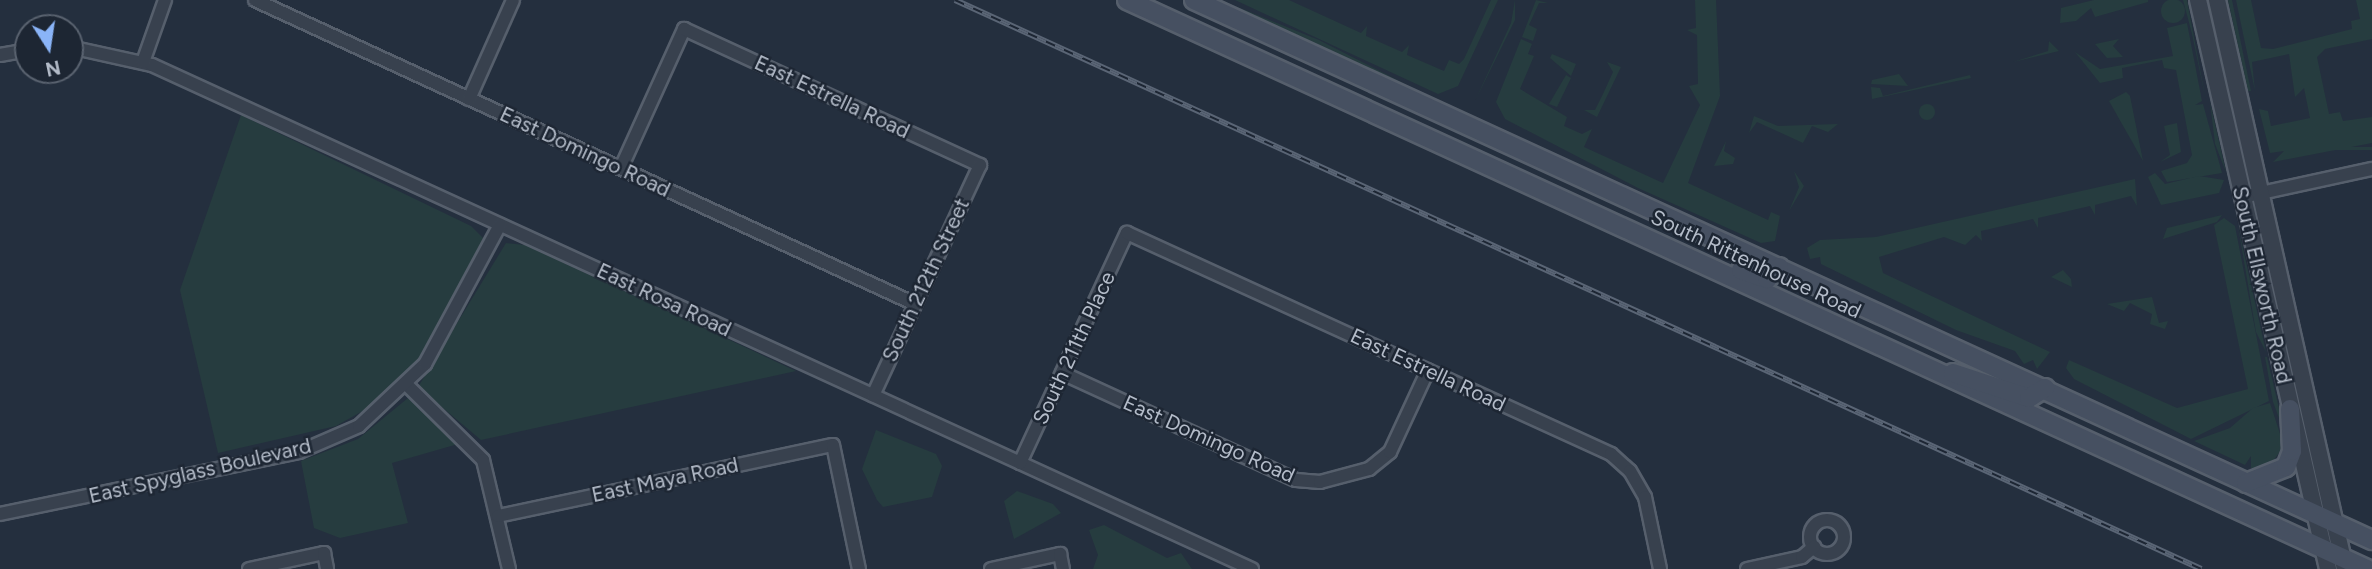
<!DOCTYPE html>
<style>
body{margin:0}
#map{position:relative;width:2372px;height:569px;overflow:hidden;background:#242f3e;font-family:Figtree,sans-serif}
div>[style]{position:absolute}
.green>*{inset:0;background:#263c3f;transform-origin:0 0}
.round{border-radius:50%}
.roads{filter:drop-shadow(2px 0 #565f6c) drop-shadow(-2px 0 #565f6c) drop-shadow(0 2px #565f6c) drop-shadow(0 -2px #565f6c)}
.minor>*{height:12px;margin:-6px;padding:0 6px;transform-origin:6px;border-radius:6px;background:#38414e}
.minor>.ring{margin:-6px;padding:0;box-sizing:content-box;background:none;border:12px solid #38414e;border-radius:50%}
.tertiary>*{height:16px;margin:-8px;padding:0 8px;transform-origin:8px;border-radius:8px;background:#38414e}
.secondary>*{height:18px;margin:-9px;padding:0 9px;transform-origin:9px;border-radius:9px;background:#465061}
.rail>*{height:6px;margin-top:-3px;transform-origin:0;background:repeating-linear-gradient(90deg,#1d2633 0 10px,#5a6575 0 20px);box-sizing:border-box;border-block:2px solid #5a6575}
span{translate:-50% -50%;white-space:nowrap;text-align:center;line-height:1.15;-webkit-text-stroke:5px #1d2633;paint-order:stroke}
.street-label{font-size:21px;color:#b4bcc9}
.north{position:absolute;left:14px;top:14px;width:70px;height:70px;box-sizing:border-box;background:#1d2633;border:2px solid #59626f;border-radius:50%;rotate:168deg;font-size:19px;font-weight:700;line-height:28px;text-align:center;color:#b4bcc9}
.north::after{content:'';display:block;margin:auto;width:24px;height:32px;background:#8ab4f8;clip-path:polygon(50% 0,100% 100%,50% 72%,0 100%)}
</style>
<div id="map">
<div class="green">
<div class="round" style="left:2161px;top:-1px;width:24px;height:24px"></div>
<div style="clip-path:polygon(1220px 0,1319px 40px,1407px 85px)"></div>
<div style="clip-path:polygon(1235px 0,1289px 0,1361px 33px,1367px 26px,1366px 36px,1402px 52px,1409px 45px,1407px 55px,1444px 71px,1449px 60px,1459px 64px,1464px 59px,1491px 0,1498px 0,1458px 86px,1438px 94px)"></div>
<div style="clip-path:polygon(1515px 0,1515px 20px,1475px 101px,1511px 23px)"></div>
<div style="clip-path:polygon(1536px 0,1548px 3px,1539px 3px,1529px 25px,1537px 29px,1533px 41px,1522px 37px)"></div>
<div style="clip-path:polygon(1695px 0,1716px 0,1720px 96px,1688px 183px,1768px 220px,1771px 212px,1780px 216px,1775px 241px,1761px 243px,1638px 188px,1505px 119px,1496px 102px,1521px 39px,1532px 44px,1528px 54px,1534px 56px,1520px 89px,1567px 117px,1564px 126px,1582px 134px,1592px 129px,1584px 147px,1663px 183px,1700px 105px,1689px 86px,1698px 84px,1697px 35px,1687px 30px,1696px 28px)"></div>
<div style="clip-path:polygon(2094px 0,2148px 0,2148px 2px,2095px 17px,2091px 8px,2076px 21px,2060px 23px,2061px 8px)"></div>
<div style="clip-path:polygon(2183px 0,2187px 0,2206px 101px,2192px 34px)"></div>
<div style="clip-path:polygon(2228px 0,2232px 0,2251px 91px,2248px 91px)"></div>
<div style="clip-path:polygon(2236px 0,2251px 0,2261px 48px,2273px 49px,2352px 29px,2351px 21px,2360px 19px,2356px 0,2372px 0,2372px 39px,2325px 49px,2317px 57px,2329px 114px,2340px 112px,2343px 121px,2372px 117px,2372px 143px,2273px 162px,2284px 151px,2270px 153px,2259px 109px,2268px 111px,2271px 126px,2310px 118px,2304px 88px,2295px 97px,2289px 54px,2252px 62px,2255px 91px)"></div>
<div style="clip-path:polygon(2187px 23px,2202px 101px,2195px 105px,2203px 104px,2222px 173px,2167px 182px,2161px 171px,2187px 163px,2192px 155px,2176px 70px,2164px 68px,2162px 60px,2122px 68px,2123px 78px,2100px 83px,2075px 52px,2100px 69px,2173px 56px,2167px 28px)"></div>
<div style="clip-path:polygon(2119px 39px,2113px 46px,2123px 57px,2107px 58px,2095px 44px)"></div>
<div style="clip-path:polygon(2049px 41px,2059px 51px,2013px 62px,2048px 51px)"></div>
<div style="clip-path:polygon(1552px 54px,1576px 64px,1571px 76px,1550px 58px)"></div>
<div style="clip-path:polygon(1607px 62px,1621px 67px,1597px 117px,1584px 110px,1595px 110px,1603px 94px,1613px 72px)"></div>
<div style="clip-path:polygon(1899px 74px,1908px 86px,1871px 84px,1872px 80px)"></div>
<div style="clip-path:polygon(1566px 75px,1571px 78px,1557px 107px,1549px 104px)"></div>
<div style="clip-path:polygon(1970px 75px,1971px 78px,1872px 99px,1871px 87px,1880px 88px,1883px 96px)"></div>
<div style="clip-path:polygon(2126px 92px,2130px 96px,2143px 161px,2109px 101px)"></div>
<div style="clip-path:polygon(2210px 102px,2226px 172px,2215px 144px)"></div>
<div class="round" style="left:1919px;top:104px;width:16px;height:16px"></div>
<div style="clip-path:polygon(241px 115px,471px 226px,483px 238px,483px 258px,416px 367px,375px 404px,336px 426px,218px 453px,180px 290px)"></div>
<div style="clip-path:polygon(1754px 116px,1778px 126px,1838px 124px,1828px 132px,1812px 126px,1803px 143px,1757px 122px,1749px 133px)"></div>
<div style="clip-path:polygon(2177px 123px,2181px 152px,2160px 162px,2170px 155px,2164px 126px)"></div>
<div style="clip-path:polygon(1726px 141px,1724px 151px,1735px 158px,1733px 164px,1714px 166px)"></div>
<div style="left:2372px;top:147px;width:3px;height:97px;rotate:90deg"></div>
<div style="clip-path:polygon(1794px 171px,1804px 186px,1789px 211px,1799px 187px)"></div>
<div style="clip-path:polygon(2155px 173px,2165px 184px,2199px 176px,2224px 180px,2219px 193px,2161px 205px,2148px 177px)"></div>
<div style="clip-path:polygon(2135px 179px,2137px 206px,2131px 196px,2095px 205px,2095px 215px,2090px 206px,2038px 218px,2038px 228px,2033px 219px,1981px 231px,1982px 241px,1976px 235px,1965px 245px,1944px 237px,1879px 257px,1883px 273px,2050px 352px,2037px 369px,2033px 360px,2024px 364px,2015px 351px,1956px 330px,1821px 264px,1820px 257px,1810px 259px,1807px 248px,1820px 240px,1876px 237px)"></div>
<div style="clip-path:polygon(2222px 215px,2217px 222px,2163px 239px,2167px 228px)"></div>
<div style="clip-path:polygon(2224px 218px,2235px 226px,2269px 401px,2191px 439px,2074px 379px,2066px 368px,2069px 360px,2177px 408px,2248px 389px,2214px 225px)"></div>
<div style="clip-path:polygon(2238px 226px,2266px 352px,2256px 332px)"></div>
<div style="clip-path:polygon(506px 243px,525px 245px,796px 371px,481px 440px,418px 387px)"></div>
<div style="clip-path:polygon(2063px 270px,2071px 279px,2072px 287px,2051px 277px)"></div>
<div style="clip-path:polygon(2152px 297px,2159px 323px,2168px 321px,2165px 329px,2150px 324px,2152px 314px,2130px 303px,2124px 311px,2107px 304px)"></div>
<div style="clip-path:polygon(2265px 357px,2267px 357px,2285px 434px,2273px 402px)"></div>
<div style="clip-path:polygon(408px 398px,458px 444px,392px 463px,408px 523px,340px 538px,314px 528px,301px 461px,358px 439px)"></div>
<div style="clip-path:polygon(2270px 403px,2284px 446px,2268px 468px,2251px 468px,2251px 456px,2245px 465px,2194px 441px,2230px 428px,2253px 408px)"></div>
<div style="clip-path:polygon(876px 430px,936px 454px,942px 466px,932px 497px,883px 507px,877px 500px,862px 469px)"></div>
<div style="clip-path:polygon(1017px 491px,1053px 504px,1061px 513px,1014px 539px,1004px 501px)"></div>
<div style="clip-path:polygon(1104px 525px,1167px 558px,1181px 553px,1192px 569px,1093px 569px,1098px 555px,1089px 530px)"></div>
</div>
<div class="roads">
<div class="minor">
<div style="left:255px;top:0;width:727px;rotate:24.73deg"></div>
<div style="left:70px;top:47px;width:84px;rotate:12.4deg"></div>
<div style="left:152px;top:65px;width:1210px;rotate:24.62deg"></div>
<div style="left:0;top:55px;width:28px;rotate:-10deg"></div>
<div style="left:143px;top:62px;width:66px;rotate:-70.5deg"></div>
<div style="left:469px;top:99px;width:108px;rotate:-66deg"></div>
<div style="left:621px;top:168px;width:153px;rotate:-65.6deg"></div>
<div style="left:684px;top:29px;width:326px;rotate:24.7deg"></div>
<div style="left:980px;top:165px;width:254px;rotate:114.9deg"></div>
<div style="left:2242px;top:197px;width:133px;rotate:-12.2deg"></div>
<div style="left:1062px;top:373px;width:257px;rotate:24.6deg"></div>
<div style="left:1296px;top:480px;width:24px;rotate:5deg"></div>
<div style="left:1320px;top:482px;width:51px;rotate:-14.9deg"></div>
<div style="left:1369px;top:469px;width:27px;rotate:-39deg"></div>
<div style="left:1390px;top:452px;width:90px;rotate:-65.1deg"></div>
<div style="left:407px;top:385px;width:107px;rotate:44.6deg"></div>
<div style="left:483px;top:460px;width:112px;rotate:76.6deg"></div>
<div style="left:1020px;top:463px;width:254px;rotate:-65.1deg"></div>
<div style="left:1127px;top:233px;width:532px;rotate:24.54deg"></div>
<div style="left:1611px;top:454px;width:25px;rotate:42deg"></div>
<div style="left:1630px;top:471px;width:30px;rotate:60deg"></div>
<div style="left:1645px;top:497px;width:74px;rotate:78.2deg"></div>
<div style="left:0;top:514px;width:305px;rotate:-11.7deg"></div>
<div style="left:299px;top:452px;width:65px;rotate:-23.4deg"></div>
<div style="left:359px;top:426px;width:91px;rotate:-43.2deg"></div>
<div style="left:425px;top:364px;width:158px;rotate:-61.7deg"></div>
<div style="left:498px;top:516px;width:342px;rotate:-12deg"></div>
<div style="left:833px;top:445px;width:127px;rotate:78.2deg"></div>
<div class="ring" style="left:1810px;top:520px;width:22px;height:22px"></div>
<div style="left:249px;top:569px;width:77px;rotate:-12deg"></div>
<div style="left:324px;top:553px;width:16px;rotate:79deg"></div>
<div style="left:991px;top:569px;width:71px;rotate:-12.3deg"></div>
<div style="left:1060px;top:554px;width:15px;rotate:79deg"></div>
<div style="left:1747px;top:569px;width:56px;rotate:-12.3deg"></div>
<div style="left:1802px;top:557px;width:16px;rotate:-40deg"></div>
</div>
<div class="tertiary">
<div style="left:2198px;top:0;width:584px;rotate:77.13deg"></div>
<div style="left:2217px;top:0;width:583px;rotate:77.32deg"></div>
</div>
<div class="secondary">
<div style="left:1127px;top:0;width:1364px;rotate:24.65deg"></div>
<div style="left:1194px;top:0;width:1296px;rotate:24.63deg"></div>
<div style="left:1741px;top:270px;width:28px;rotate:19deg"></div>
<div style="left:1767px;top:279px;width:17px;rotate:-45deg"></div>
<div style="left:1953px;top:373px;width:80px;rotate:18.2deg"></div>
<div style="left:2029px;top:398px;width:19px;rotate:-32deg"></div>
<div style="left:2246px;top:483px;width:43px;rotate:-21.8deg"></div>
<div style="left:2286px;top:467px;width:17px;rotate:-69deg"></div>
<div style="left:2292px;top:451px;width:42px;rotate:-92.7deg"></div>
</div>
</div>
<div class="rail">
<div style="left:955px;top:0;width:1370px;rotate:24.54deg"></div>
</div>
<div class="street-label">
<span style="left:832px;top:97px;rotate:25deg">East Estrella Road</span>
<span style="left:585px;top:152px;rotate:25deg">East Domingo Road</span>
<span style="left:1756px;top:264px;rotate:25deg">South Rittenhouse Road</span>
<span style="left:926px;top:280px;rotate:-65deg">South 212th Street</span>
<span style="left:2262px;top:285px;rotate:77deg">South Ellsworth Road</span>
<span style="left:664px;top:300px;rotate:25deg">East Rosa Road</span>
<span style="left:1074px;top:348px;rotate:-65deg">South 211th Place</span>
<span style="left:1428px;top:370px;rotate:25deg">East Estrella Road</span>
<span style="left:1209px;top:439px;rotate:24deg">East Domingo Road</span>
<span style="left:200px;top:471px;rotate:-13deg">East Spyglass Boulevard</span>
<span style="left:665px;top:480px;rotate:-12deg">East Maya Road</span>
</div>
<div class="north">N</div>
</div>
